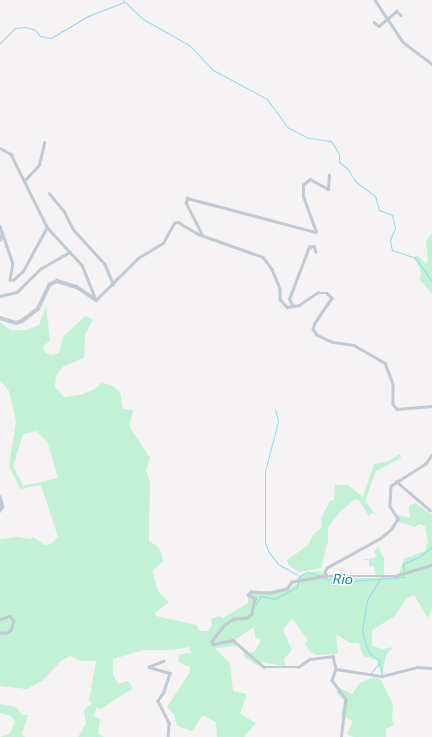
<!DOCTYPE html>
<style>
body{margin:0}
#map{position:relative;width:432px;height:737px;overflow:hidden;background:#f5f3f3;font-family:"DM Sans",sans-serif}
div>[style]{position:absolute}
.green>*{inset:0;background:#c3f1d5}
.stream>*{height:1px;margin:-0.5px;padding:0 0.5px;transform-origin:0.5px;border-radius:0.5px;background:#90daee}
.minor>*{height:2.5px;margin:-1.25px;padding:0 1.25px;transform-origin:1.25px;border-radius:1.25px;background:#c1cad2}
.tertiary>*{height:3.5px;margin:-1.75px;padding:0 1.75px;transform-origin:1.75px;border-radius:1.75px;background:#c1cad2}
span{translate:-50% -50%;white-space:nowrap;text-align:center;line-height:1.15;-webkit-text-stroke:3px #fff;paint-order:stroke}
.water-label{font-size:14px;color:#0c7c9b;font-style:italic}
</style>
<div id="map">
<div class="green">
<div style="clip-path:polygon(432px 233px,432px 294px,420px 280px,421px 272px,414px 257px,417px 255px,426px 264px,428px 260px,426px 241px)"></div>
<div style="clip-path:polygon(evenodd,46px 305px,50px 341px,43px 346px,45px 353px,52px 355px,59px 353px,63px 337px,85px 316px,93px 320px,85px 334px,84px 358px,64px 366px,56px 376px,55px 387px,64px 397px,81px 395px,95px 389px,102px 383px,111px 385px,120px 392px,123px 409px,133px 410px,129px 426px,150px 458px,146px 470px,150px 482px,149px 541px,157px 546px,162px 554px,163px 561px,153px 570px,155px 582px,160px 594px,169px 602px,155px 613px,156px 616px,196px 625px,200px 631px,208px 631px,212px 625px,211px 619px,219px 616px,223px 618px,248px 603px,248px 597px,251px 593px,268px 594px,287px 590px,300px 582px,296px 578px,306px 573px,318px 571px,336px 578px,374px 578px,404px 575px,432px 566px,432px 608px,428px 618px,414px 595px,407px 598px,395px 616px,372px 630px,372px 646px,383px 649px,393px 647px,386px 655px,382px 676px,377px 660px,363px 656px,359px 643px,350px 643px,336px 634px,338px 654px,316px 655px,309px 651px,305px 643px,308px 640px,292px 618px,283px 630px,292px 650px,284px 659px,285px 666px,260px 662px,256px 665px,244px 656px,243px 650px,247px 653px,254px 652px,260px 642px,260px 639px,255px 638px,254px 627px,236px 639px,236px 646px,215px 648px,230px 663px,233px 691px,247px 694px,240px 714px,256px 723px,244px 737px,217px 737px,216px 722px,203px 715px,192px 731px,177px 726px,174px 715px,167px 707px,190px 672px,190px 667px,178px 662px,180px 654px,191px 653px,189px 647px,172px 650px,144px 650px,113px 659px,113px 674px,118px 684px,128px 681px,133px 688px,101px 709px,97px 707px,93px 716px,100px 719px,98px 734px,104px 737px,78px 737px,86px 724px,84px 710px,92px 704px,89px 701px,96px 661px,80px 661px,70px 656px,62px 660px,42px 681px,27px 689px,0 686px,0 539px,18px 537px,31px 539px,33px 537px,44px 545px,51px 544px,58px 537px,41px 485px,20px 489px,9px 466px,16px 421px,9px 391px,0 380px,0 322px,10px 330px,26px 330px,39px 325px,46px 305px,36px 431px,47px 441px,58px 478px,23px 486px,13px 466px,23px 434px,36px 431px)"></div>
<div style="clip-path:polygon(400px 454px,401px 458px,376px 471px,365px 501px,377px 516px,372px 513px,369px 516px,358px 499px,354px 500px,339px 513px,328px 528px,328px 541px,321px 568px,299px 572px,289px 566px,287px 560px,308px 545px,313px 535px,322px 527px,321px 518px,330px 501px,334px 500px,335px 485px,348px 485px,363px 497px,374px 464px,388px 461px)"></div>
<div style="clip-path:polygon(415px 503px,432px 515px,432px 564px,399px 574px,404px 559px,425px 551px,428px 542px,425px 526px,420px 524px,415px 527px,399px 522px,398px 515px,410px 518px,409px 506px)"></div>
<div style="clip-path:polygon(378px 546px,384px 559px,384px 575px,376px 575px,374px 566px,369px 566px,369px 560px,362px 560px,377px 557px,374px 552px)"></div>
<div style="clip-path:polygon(374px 677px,381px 680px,393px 704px,392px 719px,394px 725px,386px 729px,386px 737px,353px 737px,347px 734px,353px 721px,341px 715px,344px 701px,336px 692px,340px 688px,352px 694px,360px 683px)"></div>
<div style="clip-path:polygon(0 704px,16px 707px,22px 715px,28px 715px,22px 734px,25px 737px,0 737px,9px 734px,15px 722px,11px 716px,0 713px)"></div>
</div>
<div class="stream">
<div style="left:123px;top:0;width:28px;rotate:44deg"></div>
<div style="left:143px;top:19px;width:53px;rotate:29.5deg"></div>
<div style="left:189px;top:45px;width:35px;rotate:46deg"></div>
<div style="left:213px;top:70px;width:61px;rotate:28.2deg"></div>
<div style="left:267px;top:99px;width:34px;rotate:54deg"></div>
<div style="left:287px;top:127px;width:25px;rotate:27deg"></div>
<div style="left:309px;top:138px;width:22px;rotate:8deg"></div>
<div style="left:331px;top:141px;width:15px;rotate:58deg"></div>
<div style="left:339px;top:154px;width:8px;rotate:90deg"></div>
<div style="left:339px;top:162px;width:10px;rotate:37deg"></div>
<div style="left:347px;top:168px;width:15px;rotate:58deg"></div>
<div style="left:355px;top:181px;width:25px;rotate:37deg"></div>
<div style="left:375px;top:196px;width:15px;rotate:74deg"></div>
<div style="left:379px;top:210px;width:14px;rotate:21deg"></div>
<div style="left:392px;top:215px;width:13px;rotate:77deg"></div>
<div style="left:395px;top:228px;width:13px;rotate:113deg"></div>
<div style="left:390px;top:240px;width:10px;rotate:79deg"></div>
<div style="left:392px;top:250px;width:24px;rotate:19deg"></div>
<div style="left:415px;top:258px;width:29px;rotate:54deg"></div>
<div style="left:0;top:43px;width:21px;rotate:-45deg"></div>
<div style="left:15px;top:28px;width:11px;rotate:-5deg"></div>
<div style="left:26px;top:27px;width:9px;rotate:18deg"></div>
<div style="left:35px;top:30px;width:8px;rotate:50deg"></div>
<div style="left:40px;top:36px;width:11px;rotate:10deg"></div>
<div style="left:51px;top:38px;width:43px;rotate:-30.7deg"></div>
<div style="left:88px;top:16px;width:39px;rotate:-21deg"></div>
<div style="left:275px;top:409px;width:12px;rotate:76deg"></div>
<div style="left:278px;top:421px;width:53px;rotate:104.3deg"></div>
<div style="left:265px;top:472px;width:70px;rotate:90deg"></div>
<div style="left:265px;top:542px;width:9px;rotate:72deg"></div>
<div style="left:268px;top:551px;width:16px;rotate:52deg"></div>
<div style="left:278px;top:564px;width:25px;rotate:29deg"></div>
<div style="left:324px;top:578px;width:15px;rotate:16deg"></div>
<div style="left:338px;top:582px;width:66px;rotate:-4.3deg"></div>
<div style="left:404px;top:577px;width:13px;rotate:-94deg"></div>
<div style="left:403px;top:564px;width:19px;rotate:-25deg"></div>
<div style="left:420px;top:556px;width:15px;rotate:-37deg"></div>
<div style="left:380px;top:579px;width:25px;rotate:122deg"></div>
<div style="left:367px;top:600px;width:31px;rotate:99deg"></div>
<div style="left:362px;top:631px;width:16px;rotate:75deg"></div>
<div style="left:366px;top:646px;width:9px;rotate:63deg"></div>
<div style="left:370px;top:654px;width:11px;rotate:34deg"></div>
<div style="left:379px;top:660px;width:14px;rotate:78deg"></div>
<div style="left:255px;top:605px;width:11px;rotate:-56deg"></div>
<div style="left:261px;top:596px;width:14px;rotate:12deg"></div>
<div style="left:275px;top:599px;width:25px;rotate:-29deg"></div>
<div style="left:297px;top:587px;width:11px;rotate:-75deg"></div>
<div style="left:300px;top:576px;width:8px;rotate:-30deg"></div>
<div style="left:307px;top:572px;width:15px;rotate:16deg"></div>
<div style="left:371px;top:673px;width:13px;rotate:-51deg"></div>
</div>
<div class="minor">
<div style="left:375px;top:0;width:50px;rotate:56.3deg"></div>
<div style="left:403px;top:42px;width:36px;rotate:37deg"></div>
<div style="left:374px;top:22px;width:6px;rotate:39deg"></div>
<div style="left:379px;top:26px;width:23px;rotate:-41deg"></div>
<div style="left:396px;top:11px;width:6px;rotate:39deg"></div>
<div style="left:0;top:148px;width:13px;rotate:29deg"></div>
<div style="left:11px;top:154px;width:81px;rotate:63.7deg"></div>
<div style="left:47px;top:227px;width:52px;rotate:47.4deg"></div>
<div style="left:82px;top:265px;width:38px;rotate:68deg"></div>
<div style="left:96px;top:300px;width:59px;rotate:-45deg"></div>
<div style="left:138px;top:258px;width:29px;rotate:-31deg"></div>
<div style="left:163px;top:243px;width:23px;rotate:-61deg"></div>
<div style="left:174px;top:223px;width:4px;rotate:-14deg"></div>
<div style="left:178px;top:222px;width:23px;rotate:31deg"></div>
<div style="left:198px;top:234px;width:69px;rotate:19.5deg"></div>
<div style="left:263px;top:257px;width:15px;rotate:53deg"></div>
<div style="left:272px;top:269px;width:22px;rotate:68deg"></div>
<div style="left:280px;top:289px;width:10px;rotate:90deg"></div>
<div style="left:280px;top:299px;width:11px;rotate:49deg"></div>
<div style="left:287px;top:307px;width:12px;rotate:-9deg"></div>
<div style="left:299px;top:305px;width:22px;rotate:-34deg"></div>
<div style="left:317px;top:293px;width:10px"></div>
<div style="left:327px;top:293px;width:7px;rotate:45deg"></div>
<div style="left:332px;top:298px;width:30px;rotate:124deg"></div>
<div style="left:315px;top:323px;width:6px;rotate:108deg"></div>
<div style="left:313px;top:329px;width:7px;rotate:56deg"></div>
<div style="left:317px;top:335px;width:17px;rotate:24deg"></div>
<div style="left:333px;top:342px;width:21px;rotate:8deg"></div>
<div style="left:354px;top:345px;width:36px;rotate:30deg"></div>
<div style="left:385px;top:363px;width:22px;rotate:69deg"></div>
<div style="left:393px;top:384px;width:20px;rotate:90deg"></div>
<div style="left:393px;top:404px;width:6px;rotate:51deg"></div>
<div style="left:397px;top:409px;width:35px;rotate:-5deg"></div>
<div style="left:24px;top:181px;width:22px;rotate:-47deg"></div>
<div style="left:39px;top:165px;width:23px;rotate:-77deg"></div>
<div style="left:49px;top:193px;width:23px;rotate:50deg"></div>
<div style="left:64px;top:211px;width:20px;rotate:63deg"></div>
<div style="left:73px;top:229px;width:47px;rotate:47.6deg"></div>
<div style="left:105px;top:264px;width:22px;rotate:68deg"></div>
<div style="left:0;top:226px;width:39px;rotate:71deg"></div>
<div style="left:13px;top:263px;width:17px;rotate:100deg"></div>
<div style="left:10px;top:280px;width:3px"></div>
<div style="left:13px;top:280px;width:13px;rotate:-42deg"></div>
<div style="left:23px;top:271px;width:50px;rotate:-61.4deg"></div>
<div style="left:202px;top:235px;width:36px;rotate:-117deg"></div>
<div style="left:186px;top:203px;width:5px;rotate:-79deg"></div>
<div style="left:187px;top:198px;width:133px;rotate:14.8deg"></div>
<div style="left:316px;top:232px;width:37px;rotate:-110deg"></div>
<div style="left:303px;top:197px;width:12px;rotate:-90deg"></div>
<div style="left:303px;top:185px;width:9px;rotate:-41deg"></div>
<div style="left:310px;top:179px;width:21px;rotate:29deg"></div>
<div style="left:328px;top:189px;width:14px;rotate:-86deg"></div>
<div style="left:0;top:240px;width:7px;rotate:-74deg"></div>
<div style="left:0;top:296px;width:17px;rotate:-13deg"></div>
<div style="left:17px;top:292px;width:33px;rotate:-45deg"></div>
<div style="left:40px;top:269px;width:34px;rotate:-30deg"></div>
<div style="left:293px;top:307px;width:9px;rotate:-117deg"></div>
<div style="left:289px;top:299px;width:56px;rotate:-69deg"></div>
<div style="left:309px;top:247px;width:5px;rotate:-11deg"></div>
<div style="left:314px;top:246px;width:6px;rotate:72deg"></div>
<div style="left:432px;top:455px;width:11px;rotate:124deg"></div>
<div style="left:426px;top:464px;width:41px;rotate:147.8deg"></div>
<div style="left:391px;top:486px;width:20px;rotate:93deg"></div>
<div style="left:390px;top:506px;width:15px;rotate:58deg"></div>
<div style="left:398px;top:519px;width:12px;rotate:121deg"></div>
<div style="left:392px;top:529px;width:16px;rotate:140deg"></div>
<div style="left:380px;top:539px;width:60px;rotate:151.3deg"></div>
<div style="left:327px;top:568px;width:4px;rotate:117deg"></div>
<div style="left:325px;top:572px;width:4px;rotate:63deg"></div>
<div style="left:327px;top:576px;width:68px"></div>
<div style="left:395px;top:576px;width:39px;rotate:-17deg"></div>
<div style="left:396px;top:481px;width:45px;rotate:40.5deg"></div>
<div style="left:327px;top:576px;width:36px;rotate:170deg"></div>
<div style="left:292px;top:582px;width:9px;rotate:126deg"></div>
<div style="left:287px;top:589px;width:18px;rotate:167deg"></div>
<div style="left:269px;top:593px;width:18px;rotate:-177deg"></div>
<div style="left:251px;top:592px;width:4px;rotate:135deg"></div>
<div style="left:248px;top:595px;width:8px;rotate:23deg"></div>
<div style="left:255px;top:598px;width:16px;rotate:101deg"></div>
<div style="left:252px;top:614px;width:6px;rotate:135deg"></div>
<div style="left:248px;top:618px;width:14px;rotate:176deg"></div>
<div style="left:234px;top:619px;width:11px;rotate:146deg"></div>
<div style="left:225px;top:625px;width:21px;rotate:129deg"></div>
<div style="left:212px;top:641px;width:3px;rotate:72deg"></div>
<div style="left:213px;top:644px;width:20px;rotate:-11deg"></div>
<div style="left:233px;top:640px;width:41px;rotate:41.1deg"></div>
<div style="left:264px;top:667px;width:34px"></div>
<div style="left:298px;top:667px;width:14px;rotate:-34deg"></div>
<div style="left:310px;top:659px;width:23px;rotate:-7deg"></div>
<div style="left:333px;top:656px;width:13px;rotate:77deg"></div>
<div style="left:336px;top:669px;width:12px;rotate:110deg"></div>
<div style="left:332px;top:680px;width:24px;rotate:54deg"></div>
<div style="left:346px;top:699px;width:38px;rotate:97deg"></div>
<div style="left:0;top:619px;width:10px;rotate:-17deg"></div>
<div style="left:10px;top:616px;width:6px;rotate:51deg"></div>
<div style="left:14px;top:621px;width:9px;rotate:108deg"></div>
<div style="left:11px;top:630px;width:5px;rotate:143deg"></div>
<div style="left:7px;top:633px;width:7px;rotate:180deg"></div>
<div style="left:164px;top:661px;width:16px;rotate:158deg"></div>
<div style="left:149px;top:667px;width:22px;rotate:16deg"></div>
<div style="left:170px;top:673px;width:20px;rotate:108deg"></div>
<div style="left:164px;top:692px;width:11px;rotate:124deg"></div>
<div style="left:158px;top:701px;width:25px;rotate:63deg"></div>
<div style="left:169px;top:723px;width:14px;rotate:94deg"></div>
<div style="left:336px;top:669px;width:47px;rotate:8.7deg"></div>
<div style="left:382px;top:676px;width:36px;rotate:-14deg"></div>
<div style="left:417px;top:667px;width:15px;rotate:4deg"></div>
</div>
<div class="tertiary">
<div style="left:0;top:318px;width:17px;rotate:17deg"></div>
<div style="left:16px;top:323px;width:6px;rotate:-18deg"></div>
<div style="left:22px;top:321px;width:20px;rotate:-37deg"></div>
<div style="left:38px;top:309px;width:26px;rotate:-65deg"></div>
<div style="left:49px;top:285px;width:9px;rotate:-27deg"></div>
<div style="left:57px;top:281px;width:21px;rotate:17deg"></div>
<div style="left:77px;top:287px;width:23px;rotate:34deg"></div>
<div style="left:0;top:497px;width:10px;rotate:73deg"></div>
<div style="left:3px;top:507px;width:5px;rotate:127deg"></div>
</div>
<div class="water-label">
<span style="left:343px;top:579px;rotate:2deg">Rio</span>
</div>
</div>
